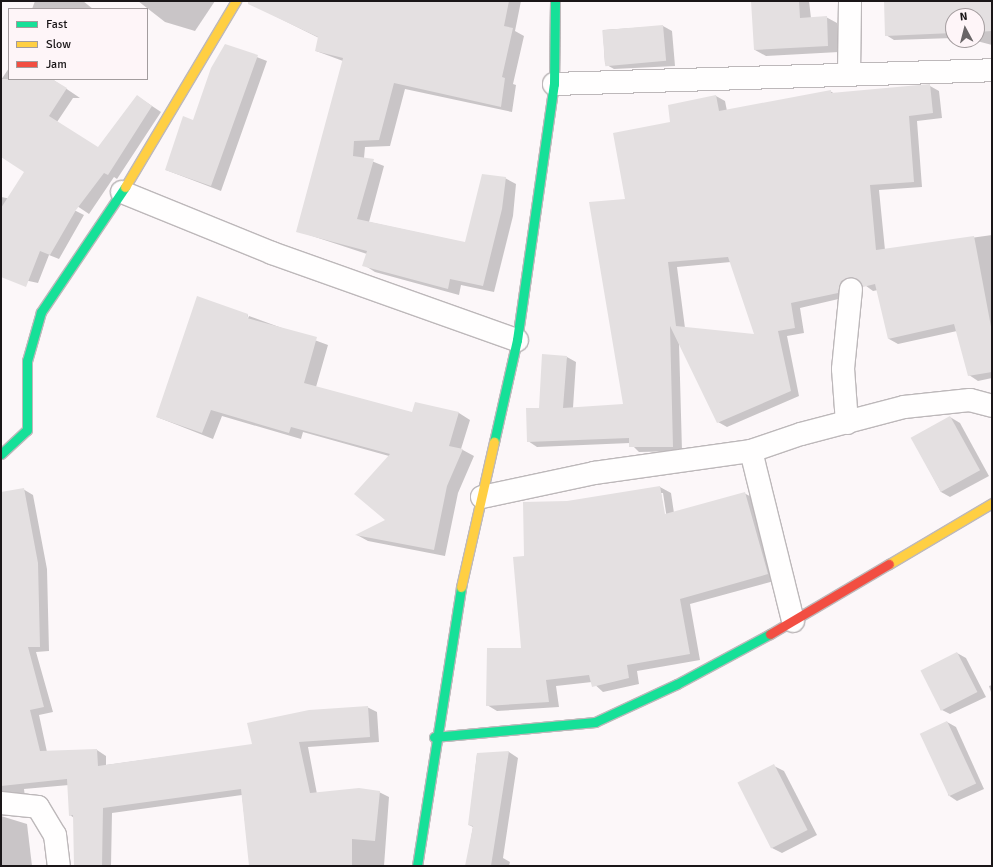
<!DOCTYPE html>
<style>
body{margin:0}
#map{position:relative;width:993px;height:867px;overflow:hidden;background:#fcf7f9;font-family:Signika,sans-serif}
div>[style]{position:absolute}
.shadow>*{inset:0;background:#0003}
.building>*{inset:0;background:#e4e0e1;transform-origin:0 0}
.roads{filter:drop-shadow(1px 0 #bdb8ba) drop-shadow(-1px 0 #bdb8ba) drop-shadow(0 1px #bdb8ba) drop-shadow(0 -1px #bdb8ba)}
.street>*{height:22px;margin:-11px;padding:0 11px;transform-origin:11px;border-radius:11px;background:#fffefe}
.fast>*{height:9px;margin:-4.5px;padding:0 4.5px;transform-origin:4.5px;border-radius:4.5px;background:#16e098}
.slow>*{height:9px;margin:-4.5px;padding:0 4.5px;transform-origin:4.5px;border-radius:4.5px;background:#ffcf43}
.jam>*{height:9px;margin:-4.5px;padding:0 4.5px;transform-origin:4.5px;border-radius:4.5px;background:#f24e42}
span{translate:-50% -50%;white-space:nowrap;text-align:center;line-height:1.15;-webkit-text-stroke:3px #fef5f8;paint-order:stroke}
.frame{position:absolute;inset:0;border:2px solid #1a1618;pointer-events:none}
.legend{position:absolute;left:8px;top:8px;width:140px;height:72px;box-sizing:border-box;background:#fef5f8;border:1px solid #a39c9e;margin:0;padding:5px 7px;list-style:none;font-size:12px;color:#1a1618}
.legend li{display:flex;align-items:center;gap:8px;height:20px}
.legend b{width:20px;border:1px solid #a39c9e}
.north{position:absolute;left:945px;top:8px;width:40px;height:40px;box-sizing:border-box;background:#fef5f8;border:1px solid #a39c9e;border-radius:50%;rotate:353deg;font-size:11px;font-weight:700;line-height:16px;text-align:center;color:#1a1618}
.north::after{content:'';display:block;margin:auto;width:14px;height:18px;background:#696567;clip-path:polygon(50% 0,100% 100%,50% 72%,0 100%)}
</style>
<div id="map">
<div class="shadow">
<div style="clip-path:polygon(35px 1px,83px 1px,93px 9px,32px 9px)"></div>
<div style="clip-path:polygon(138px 1px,215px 1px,195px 31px,165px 22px)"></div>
<div style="clip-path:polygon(280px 1px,521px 1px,515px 31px,524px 36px,513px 84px,516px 85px,512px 112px,405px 89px,390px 146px,365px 147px,364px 158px,384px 166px,369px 222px,466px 243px,505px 178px,516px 184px,513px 216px,494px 292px,461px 285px,459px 295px,375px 272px,364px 265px,367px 254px,297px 231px,343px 61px,316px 51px,319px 38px,273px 15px)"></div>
<div style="clip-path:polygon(752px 1px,809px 1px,811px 18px,826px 17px,837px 23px,839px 52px,766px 56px,755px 50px)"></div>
<div style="clip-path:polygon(885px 1px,992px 1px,992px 45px,973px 40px,977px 40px,977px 16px,953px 16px,953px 38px,894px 40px,886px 35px)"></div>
<div style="clip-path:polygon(663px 26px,672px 31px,675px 66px,614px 69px,605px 64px,603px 30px)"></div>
<div style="clip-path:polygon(225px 45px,267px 61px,221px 191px,166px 170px,194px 121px)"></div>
<div style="clip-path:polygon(9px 68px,9px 79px,52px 79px,80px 98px,73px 98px,57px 122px,98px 148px,137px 96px,161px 112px,117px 179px,114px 177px,89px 214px,1px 155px,1px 80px)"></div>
<div style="clip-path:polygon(evenodd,930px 86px,939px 91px,942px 118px,917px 121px,922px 187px,879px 190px,885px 250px,992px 235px,992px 378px,978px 381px,969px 375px,957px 331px,898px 344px,889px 339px,878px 290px,873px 291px,862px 283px,847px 297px,800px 308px,804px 333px,787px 336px,799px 396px,727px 427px,718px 422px,679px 342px,682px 451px,639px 452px,630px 443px,537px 447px,528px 441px,540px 409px,567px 357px,576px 362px,573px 408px,624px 405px,626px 200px,671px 123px,716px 96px,725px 101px,727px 111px,830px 91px,835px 94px,930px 86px,731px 262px,756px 335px,685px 328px,677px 267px,731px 262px)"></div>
<div style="clip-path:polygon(1px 197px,76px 211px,84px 215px,59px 259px,49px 255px,38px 283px,1px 275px)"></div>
<div style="clip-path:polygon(198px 298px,248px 315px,246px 323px,249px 316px,328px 345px,316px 387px,413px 413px,416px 403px,459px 413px,470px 420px,461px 449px,474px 456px,458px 493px,445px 556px,368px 541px,357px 535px,387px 520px,389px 456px,303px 432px,301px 439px,222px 416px,213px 439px,157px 417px)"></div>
<div style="clip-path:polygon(950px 417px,960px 423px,989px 476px,950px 497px,941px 492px,912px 438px)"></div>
<div style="clip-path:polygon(evenodd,660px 487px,671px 493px,674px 513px,744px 493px,755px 499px,778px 580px,690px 604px,700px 660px,637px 671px,639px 684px,603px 692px,592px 682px,556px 686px,559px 707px,497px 711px,487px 705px,522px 649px,526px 557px,567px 502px,660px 487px,661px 493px,663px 493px,667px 519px,665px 520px,661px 493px)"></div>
<div style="clip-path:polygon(23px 489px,33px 495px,47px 569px,49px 651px,36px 652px,53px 712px,39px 715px,47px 752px,97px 750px,106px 756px,106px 765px,253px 745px,367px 707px,377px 712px,379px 742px,308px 747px,317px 794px,379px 792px,389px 797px,384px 866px,250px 866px,242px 795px,112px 813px,111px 866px,75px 866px,74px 818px,70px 815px,69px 785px,24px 789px,25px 797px,1px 800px,1px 493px)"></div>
<div style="clip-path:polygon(957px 653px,966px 658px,986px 697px,950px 714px,940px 709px)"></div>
<div style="clip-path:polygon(992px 685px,992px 695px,989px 686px)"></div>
<div style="clip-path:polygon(947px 722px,956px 727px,984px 789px,957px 801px,948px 795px)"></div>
<div style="clip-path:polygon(509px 752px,518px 758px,503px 858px,510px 862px,509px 866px,466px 866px,473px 827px,469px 825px,477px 754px)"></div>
<div style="clip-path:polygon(774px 766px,784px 771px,817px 835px,782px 853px,772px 848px)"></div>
<div style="clip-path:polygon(1px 816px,27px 824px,32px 866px,1px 866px)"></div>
</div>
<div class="building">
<div style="clip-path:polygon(248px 1px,509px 1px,504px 26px,513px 28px,502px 77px,505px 78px,501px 107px,394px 83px,379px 140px,354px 141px,353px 156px,374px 159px,357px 219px,465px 242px,482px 174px,506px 177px,502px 209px,483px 286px,450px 279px,448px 289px,362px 266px,367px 251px,296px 232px,343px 58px,315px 51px,318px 37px,248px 4px)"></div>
<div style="clip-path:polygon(751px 1px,799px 1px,800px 18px,827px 16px,828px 46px,754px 50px)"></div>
<div style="clip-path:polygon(884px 1px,992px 1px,992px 31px,977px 32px,977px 16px,953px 16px,953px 33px,885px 36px)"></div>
<div style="left:663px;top:25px;width:36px;height:61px;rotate:85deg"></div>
<div style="clip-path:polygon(225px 44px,258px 55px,211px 186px,165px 170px,183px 116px,193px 120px,211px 68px)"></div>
<div style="clip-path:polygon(1px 79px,52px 79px,67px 88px,49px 116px,98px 147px,137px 95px,152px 106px,108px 175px,104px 173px,76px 210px,50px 255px,40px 251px,26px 287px,1px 277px,1px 208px,24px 172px,1px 157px)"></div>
<div style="clip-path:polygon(evenodd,930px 84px,933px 113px,909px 116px,914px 182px,870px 185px,876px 250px,974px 236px,992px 332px,992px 372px,968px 376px,954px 324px,888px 339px,875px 284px,863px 287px,852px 277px,841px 281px,838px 293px,791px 303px,795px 328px,778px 331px,791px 391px,717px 423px,670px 326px,673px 447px,629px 447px,629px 438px,527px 442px,526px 408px,539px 408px,542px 354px,567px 356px,563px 408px,623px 404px,589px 202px,625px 199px,613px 133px,670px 122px,668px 105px,716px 95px,719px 111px,831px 90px,831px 93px,930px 84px,728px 257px,754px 334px,676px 326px,668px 262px,728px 257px)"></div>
<div style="clip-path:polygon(197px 296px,248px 314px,247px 318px,317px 337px,304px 383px,412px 412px,415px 402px,459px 412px,449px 446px,463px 449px,447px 486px,434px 550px,355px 535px,385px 520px,354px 494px,390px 454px,291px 427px,289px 433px,211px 410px,202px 433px,156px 417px)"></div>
<div style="left:950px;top:416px;width:62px;height:45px;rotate:61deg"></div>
<div style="clip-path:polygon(660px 486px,665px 514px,745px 492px,768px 574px,680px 599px,690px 654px,627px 665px,629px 678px,592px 687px,589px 675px,546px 680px,549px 702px,486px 706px,487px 648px,521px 648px,513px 557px,524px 556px,523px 502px,567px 501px)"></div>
<div style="clip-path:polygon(24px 488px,38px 563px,40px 647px,28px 647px,44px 707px,30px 710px,40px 751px,97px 749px,98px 766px,252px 744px,247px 723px,309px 710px,368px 706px,370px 737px,299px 742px,310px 793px,359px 788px,380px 791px,375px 841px,352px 839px,352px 866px,249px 866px,241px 789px,103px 808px,102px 866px,74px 866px,73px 815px,69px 816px,67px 779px,1px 786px,1px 492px)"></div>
<div style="left:957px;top:652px;width:45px;height:41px;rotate:63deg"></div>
<div style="left:947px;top:721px;width:69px;height:30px;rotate:65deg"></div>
<div style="clip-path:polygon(509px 751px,491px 866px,465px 866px,473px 826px,468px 825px,477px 753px)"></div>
<div style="left:774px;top:764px;width:74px;height:41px;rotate:63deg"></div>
</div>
<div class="roads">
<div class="street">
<div style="left:849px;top:74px;width:73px;rotate:-89.2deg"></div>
<div style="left:554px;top:84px;width:438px;rotate:-1.8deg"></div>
<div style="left:122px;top:192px;width:162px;rotate:22.1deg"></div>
<div style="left:272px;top:253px;width:260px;rotate:19.6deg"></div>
<div style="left:847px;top:423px;width:54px;rotate:-94.2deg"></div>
<div style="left:843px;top:369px;width:80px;rotate:-84.3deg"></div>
<div style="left:751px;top:451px;width:175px;rotate:76.1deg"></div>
<div style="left:482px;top:497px;width:115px;rotate:-12.1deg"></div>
<div style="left:594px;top:473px;width:159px;rotate:-8deg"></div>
<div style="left:751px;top:451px;width:53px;rotate:-18.8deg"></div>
<div style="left:801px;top:434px;width:106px;rotate:-14.7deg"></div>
<div style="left:904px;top:407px;width:66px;rotate:-6.1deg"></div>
<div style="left:970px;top:400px;width:23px;rotate:15deg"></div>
<div style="left:1px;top:803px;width:37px;rotate:6deg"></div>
<div style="left:38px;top:807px;width:33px;rotate:59deg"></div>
<div style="left:55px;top:835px;width:31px;rotate:83deg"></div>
</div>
<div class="fast">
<div style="left:494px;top:442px;width:105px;rotate:-77.3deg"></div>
<div style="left:517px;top:340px;width:259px;rotate:-81.8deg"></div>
<div style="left:554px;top:84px;width:83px;rotate:-89.3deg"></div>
<div style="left:1px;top:454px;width:35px;rotate:-43deg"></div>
<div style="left:27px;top:430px;width:69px;rotate:-90deg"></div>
<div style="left:27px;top:361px;width:51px;rotate:-74.1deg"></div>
<div style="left:41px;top:312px;width:151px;rotate:-56.1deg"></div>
<div style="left:434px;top:737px;width:162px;rotate:-5.3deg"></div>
<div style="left:595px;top:722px;width:90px;rotate:-24.9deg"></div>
<div style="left:677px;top:684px;width:106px;rotate:-28.3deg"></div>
<div style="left:417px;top:866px;width:282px;rotate:-81deg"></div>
</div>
<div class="slow">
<div style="left:125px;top:187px;width:217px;rotate:-59.2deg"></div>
<div style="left:889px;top:564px;width:120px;rotate:-30.6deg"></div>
<div style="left:461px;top:587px;width:149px;rotate:-77.2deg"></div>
</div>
<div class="jam">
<div style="left:770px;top:634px;width:138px;rotate:-30.5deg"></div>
</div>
</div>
<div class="frame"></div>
<ul class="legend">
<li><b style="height:5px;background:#16e098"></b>Fast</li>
<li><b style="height:5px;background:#ffcf43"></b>Slow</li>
<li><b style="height:5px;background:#f24e42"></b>Jam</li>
</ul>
<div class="north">N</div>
</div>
